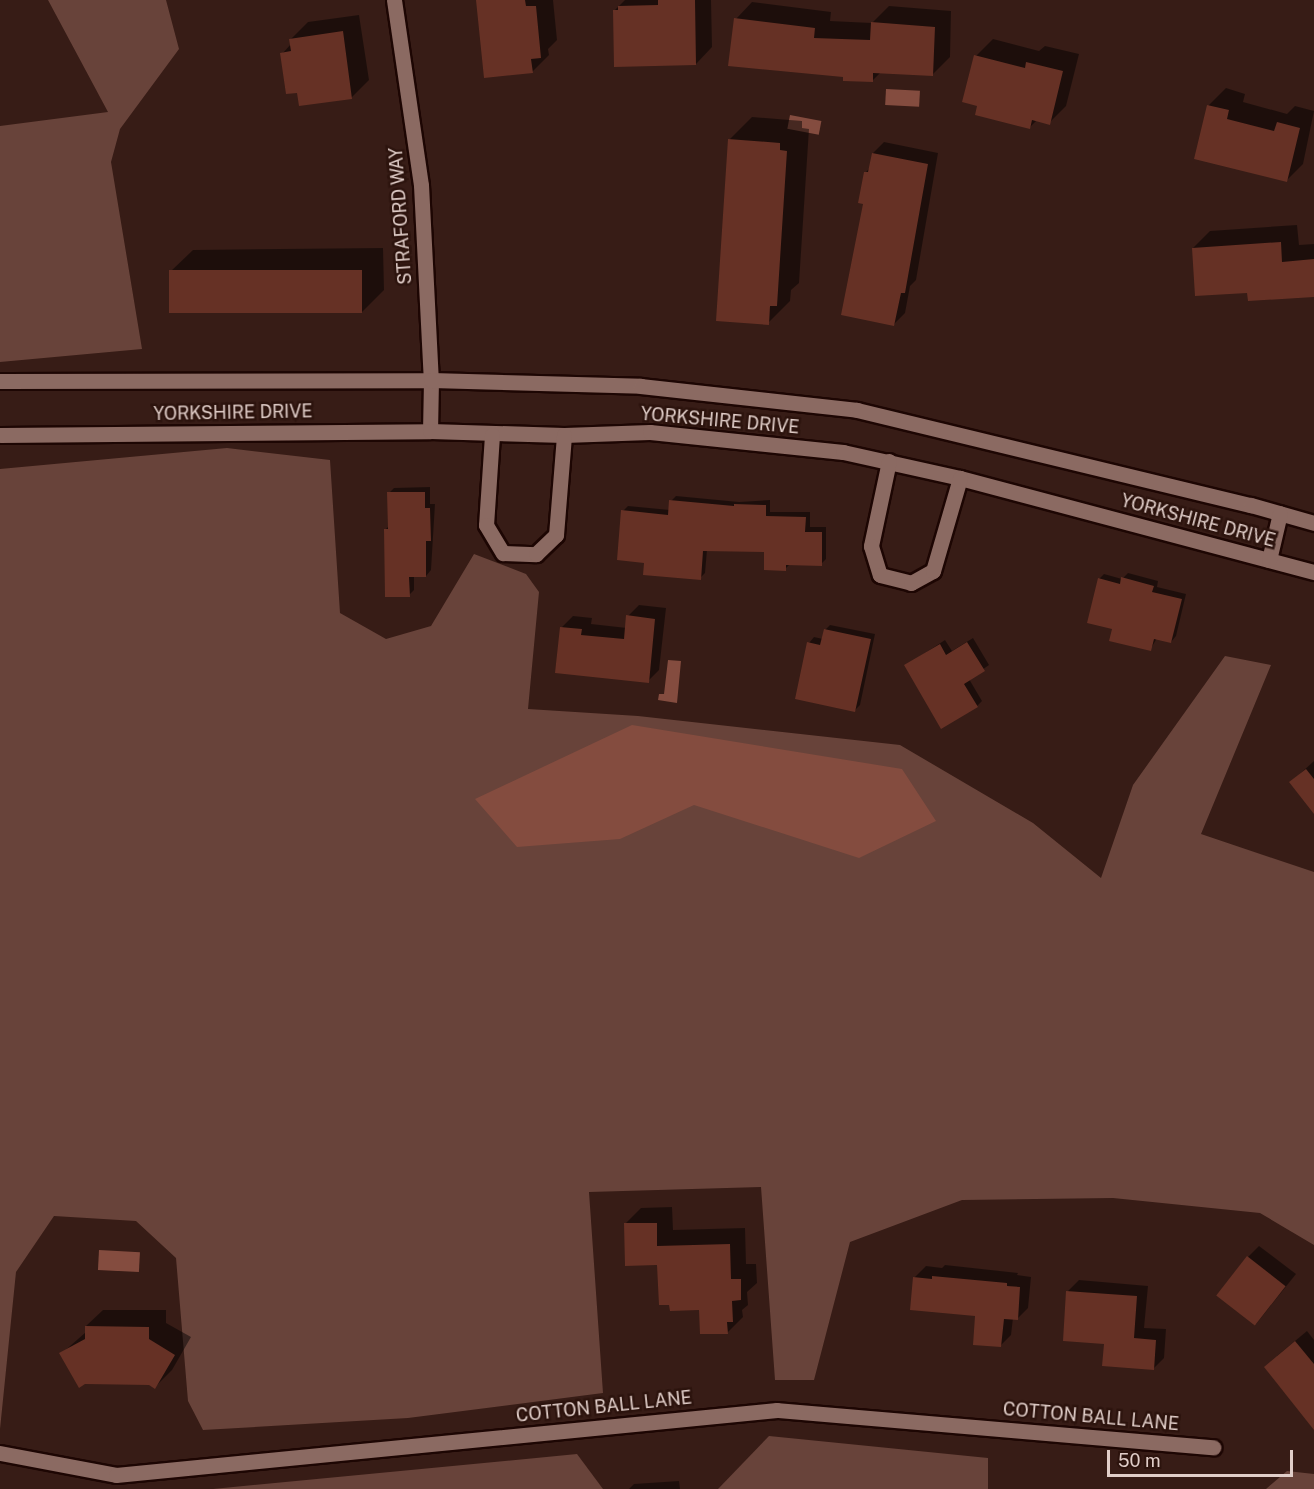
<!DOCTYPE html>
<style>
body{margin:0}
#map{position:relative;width:1314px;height:1489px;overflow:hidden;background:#371c16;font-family:"Public Sans",sans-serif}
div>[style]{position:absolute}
.green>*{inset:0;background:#68433a}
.water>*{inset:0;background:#844c3f;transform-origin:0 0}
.shadow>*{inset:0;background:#0007}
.building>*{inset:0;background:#663125;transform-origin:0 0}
.roads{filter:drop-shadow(2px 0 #1d0603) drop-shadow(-2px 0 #1d0603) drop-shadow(0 2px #1d0603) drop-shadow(0 -2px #1d0603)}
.minor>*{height:15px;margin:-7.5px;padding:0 7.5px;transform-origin:7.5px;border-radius:7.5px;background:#8b6a62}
span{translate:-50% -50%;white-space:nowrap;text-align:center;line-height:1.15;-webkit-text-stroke:5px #2c130d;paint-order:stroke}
.street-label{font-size:18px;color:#e1cec9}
.scale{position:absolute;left:1107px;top:1450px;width:186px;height:27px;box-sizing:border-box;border:3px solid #e1cec9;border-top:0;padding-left:8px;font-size:18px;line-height:21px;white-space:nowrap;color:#e1cec9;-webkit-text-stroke:4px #2c130d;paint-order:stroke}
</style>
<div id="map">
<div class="green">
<div style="clip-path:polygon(48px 0,166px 0,179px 49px,120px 129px,111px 162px,142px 349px,0 362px,0 126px,108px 112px)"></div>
<div style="clip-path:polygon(227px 448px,330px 460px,340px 613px,386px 639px,431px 626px,474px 554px,526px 574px,539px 592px,528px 709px,638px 716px,900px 745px,1033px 823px,1101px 878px,1133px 785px,1225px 656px,1271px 665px,1201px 834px,1314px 872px,1314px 1245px,1260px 1213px,1113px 1198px,962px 1200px,850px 1242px,814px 1380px,775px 1380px,761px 1187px,589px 1192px,603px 1393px,408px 1418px,203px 1430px,188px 1401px,176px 1258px,136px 1221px,54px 1216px,16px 1272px,0 1429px,0 469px)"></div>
<div style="clip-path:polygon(769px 1436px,988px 1458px,988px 1489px,718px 1489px)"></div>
<div style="clip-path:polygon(577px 1454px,603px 1489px,213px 1489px)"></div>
<div style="clip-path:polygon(1287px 1471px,1314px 1474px,1314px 1489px,1266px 1489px)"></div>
</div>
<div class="water">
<div style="left:886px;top:89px;width:34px;height:16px;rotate:3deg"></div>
<div style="left:790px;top:115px;width:32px;height:14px;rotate:11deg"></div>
<div style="clip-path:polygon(668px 660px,681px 661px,677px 703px,658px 700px,659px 694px,664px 694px)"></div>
<div style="clip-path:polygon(632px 725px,902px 769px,936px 821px,859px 858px,694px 805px,620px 839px,517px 847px,475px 799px)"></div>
<div style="left:99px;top:1250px;width:41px;height:20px;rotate:3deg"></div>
</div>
<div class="shadow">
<div style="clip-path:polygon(477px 0,553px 0,557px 40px,548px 49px,549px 55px,532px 72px)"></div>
<div style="clip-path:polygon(625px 0,711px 0,712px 47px,696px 64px,614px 11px)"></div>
<div style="clip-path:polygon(752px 2px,831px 12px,830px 21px,872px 23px,889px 6px,951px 11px,950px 57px,933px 74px,881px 72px,872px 81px,845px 76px,736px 19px)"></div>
<div style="clip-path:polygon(359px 15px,369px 80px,352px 97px,298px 91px,282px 54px,291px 44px,291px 39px,308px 22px)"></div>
<div style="clip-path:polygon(993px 39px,1039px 51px,1045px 46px,1079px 54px,1066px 106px,1049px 123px,1037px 120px,1030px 127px,976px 56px)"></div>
<div style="clip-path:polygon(1226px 88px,1245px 94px,1243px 102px,1287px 114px,1295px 106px,1314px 111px,1303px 164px,1286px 181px,1196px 158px,1209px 105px)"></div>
<div style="clip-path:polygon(752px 117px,802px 121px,802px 128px,809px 129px,799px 283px,791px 290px,790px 301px,768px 323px,729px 140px)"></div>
<div style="clip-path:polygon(884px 142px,938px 153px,916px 280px,910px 286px,905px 313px,894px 324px,865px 202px,866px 172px,870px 168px,873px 153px)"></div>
<div style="clip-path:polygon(1297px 225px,1299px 245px,1314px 244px,1314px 295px,1249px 291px,1193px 248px,1210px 231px)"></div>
<div style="clip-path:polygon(383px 248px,384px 290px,362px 312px,170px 272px,193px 250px)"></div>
<div style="clip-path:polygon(430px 487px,430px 504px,435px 504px,431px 570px,426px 576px,414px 576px,414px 590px,409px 595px,385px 530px,389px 526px,389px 493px,394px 488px)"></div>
<div style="clip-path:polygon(676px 496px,739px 502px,770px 500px,770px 512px,810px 512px,810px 527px,826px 527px,826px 559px,821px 564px,790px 564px,785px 569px,765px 550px,707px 550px,705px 573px,700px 578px,646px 562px,623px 511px,628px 506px,670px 510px,671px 501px)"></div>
<div style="clip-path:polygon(1128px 573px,1158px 581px,1157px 587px,1186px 594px,1176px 636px,1171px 642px,1157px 638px,1150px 650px,1114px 628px,1099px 579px,1104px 574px,1122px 579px)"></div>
<div style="clip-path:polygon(639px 605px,666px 608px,659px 670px,648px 681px,562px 627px,573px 616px,592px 618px,591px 624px,627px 628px,628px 616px)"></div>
<div style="clip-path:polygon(830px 625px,875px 634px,860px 705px,855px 710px,809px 643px,814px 637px,823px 639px,825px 630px)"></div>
<div style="clip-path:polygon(973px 638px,989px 665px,969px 679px,982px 701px,977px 706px,905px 666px,945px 640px,952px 651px)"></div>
<div style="clip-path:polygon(1314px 761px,1314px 811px,1291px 782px)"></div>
<div style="clip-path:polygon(672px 1207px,673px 1230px,745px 1228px,746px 1264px,756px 1264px,757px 1283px,747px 1292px,748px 1305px,742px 1310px,743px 1317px,727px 1333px,659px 1264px,625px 1224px,641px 1208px)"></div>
<div style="clip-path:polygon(1259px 1246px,1296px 1274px,1256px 1324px,1248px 1257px)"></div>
<div style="clip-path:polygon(945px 1265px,1018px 1273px,1017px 1275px,1031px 1277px,1028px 1308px,1017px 1319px,1013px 1318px,1011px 1335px,1000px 1346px,977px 1315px,914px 1278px,926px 1266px,942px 1268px)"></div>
<div style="clip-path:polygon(1079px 1280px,1148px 1286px,1144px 1328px,1166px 1329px,1164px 1358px,1153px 1369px,1105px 1342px,1068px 1291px)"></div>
<div style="clip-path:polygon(103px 1310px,166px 1310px,166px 1323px,191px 1337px,172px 1370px,155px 1387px,149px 1383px,85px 1382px,61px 1354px,86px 1332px,86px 1326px)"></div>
<div style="clip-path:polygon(1307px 1331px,1314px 1340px,1314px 1416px,1277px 1356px)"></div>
<div style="clip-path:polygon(679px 1481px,680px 1489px,629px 1489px,634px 1484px)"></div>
</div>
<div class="building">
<div style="clip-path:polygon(476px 0,525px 0,526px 6px,536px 6px,541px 58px,531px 59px,533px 73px,484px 78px)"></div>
<div style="clip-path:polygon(658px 0,695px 0,696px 65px,614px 67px,613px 10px,618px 10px,618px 6px,658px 5px)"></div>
<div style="clip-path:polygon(734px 18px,815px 28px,814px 38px,870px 40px,871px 22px,935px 27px,933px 76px,873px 73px,873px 82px,843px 81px,843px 77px,728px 66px)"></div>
<div style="clip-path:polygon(343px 31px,352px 99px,299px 106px,297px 93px,286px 94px,280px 53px,291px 51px,289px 39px)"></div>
<div style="clip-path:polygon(974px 55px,1025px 68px,1026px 62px,1063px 71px,1050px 125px,1032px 120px,1030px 129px,975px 115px,977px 106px,962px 102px)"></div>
<div style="clip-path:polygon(1207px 105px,1229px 110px,1227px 119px,1274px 131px,1277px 122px,1300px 128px,1287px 182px,1194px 159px)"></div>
<div style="clip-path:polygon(728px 139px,780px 143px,780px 150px,787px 151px,777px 306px,770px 306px,769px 325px,716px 321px)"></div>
<div style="clip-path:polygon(872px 153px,928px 164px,905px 293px,901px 293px,894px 326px,841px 315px,863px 204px,858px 203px,864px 172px,868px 172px)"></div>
<div style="clip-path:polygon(1281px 242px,1282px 262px,1314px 259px,1314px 297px,1248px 301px,1247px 293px,1195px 296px,1192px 248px)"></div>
<div style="left:362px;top:270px;width:43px;height:193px;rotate:90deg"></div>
<div style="clip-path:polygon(387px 492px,425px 492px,425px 508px,430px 508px,431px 541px,426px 541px,426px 577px,409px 577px,410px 597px,385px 597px,384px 529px,388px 529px)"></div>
<div style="clip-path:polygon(669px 500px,734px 506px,734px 504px,766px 505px,766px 516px,806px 517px,805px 532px,822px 532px,822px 566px,786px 565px,786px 571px,764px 570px,764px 552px,703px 551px,701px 580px,643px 575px,644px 563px,617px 560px,621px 510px,668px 515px)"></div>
<div style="clip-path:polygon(1121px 577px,1154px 586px,1152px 592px,1182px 599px,1171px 643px,1154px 639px,1151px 651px,1109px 641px,1112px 629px,1087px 623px,1098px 578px,1120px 584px)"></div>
<div style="clip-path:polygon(626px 615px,655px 619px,649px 683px,555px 673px,560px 627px,582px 629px,581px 635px,624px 639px)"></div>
<div style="clip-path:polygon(824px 629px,871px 639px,855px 712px,795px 699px,807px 642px,820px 645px)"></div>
<div style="clip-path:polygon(967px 642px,985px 671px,964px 684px,978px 707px,941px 729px,904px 665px,940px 644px,946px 655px)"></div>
<div style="clip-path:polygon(1306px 769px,1314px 779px,1314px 814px,1289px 782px)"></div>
<div style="clip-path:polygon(624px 1223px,657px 1223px,657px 1246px,730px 1244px,731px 1279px,741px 1279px,741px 1300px,732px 1301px,733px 1322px,727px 1322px,728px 1334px,700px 1334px,699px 1310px,670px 1311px,669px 1305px,659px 1305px,657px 1265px,625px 1266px)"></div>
<div style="left:1247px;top:1256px;width:49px;height:50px;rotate:38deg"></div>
<div style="clip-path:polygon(932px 1276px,1007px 1283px,1007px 1286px,1020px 1287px,1018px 1320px,1004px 1319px,1001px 1347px,973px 1345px,975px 1316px,910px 1310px,913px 1277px,932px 1279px)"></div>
<div style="clip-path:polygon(1066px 1291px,1137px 1296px,1134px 1338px,1156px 1340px,1154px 1370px,1102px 1366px,1104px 1344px,1063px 1341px)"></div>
<div style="clip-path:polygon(85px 1326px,149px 1327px,149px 1339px,175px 1355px,155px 1389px,149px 1385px,85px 1384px,79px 1388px,59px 1353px,85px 1339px)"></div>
<div style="clip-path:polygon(1295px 1341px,1314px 1364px,1314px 1430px,1264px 1367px)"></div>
</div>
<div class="roads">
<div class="minor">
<div style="left:394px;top:0;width:187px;rotate:81.7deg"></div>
<div style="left:421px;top:185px;width:195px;rotate:87.1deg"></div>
<div style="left:431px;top:380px;width:51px;rotate:91.1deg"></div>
<div style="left:0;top:381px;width:431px;rotate:-0.1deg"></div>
<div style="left:431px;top:380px;width:210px;rotate:1.6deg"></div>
<div style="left:641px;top:386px;width:217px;rotate:6.3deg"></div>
<div style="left:857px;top:410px;width:405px;rotate:13.6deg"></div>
<div style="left:1251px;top:505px;width:66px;rotate:15.9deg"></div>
<div style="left:0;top:435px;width:430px;rotate:-0.5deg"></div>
<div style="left:430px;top:431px;width:134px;rotate:1.7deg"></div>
<div style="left:564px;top:435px;width:86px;rotate:-2deg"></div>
<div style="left:650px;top:432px;width:194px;rotate:5.9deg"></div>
<div style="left:843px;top:452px;width:120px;rotate:12.5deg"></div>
<div style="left:960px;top:478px;width:366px;rotate:14.9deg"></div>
<div style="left:492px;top:435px;width:90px;rotate:93.8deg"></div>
<div style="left:486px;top:525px;width:33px;rotate:59deg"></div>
<div style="left:503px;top:553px;width:33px;rotate:2deg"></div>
<div style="left:536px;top:554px;width:28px;rotate:-44deg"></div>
<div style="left:556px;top:535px;width:100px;rotate:-85.4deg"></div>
<div style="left:889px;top:461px;width:87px;rotate:102deg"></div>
<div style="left:871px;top:546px;width:30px;rotate:73deg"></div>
<div style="left:880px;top:575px;width:32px;rotate:14deg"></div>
<div style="left:911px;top:583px;width:25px;rotate:-29deg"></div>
<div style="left:933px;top:571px;width:97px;rotate:-73.8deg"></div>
<div style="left:1269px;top:560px;width:48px;rotate:-76.8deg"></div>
<div style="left:0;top:1453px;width:118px;rotate:10.7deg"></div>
<div style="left:116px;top:1475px;width:664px;rotate:-5.62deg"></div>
<div style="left:777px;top:1410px;width:438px;rotate:4.9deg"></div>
</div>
</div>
<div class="street-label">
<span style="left:401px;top:216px;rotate:-94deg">STRAFORD WAY</span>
<span style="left:233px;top:413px;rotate:-1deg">YORKSHIRE DRIVE</span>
<span style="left:720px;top:421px;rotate:5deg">YORKSHIRE DRIVE</span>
<span style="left:1198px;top:521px;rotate:15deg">YORKSHIRE DRIVE</span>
<span style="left:604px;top:1407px;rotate:-6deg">COTTON BALL LANE</span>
<span style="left:1091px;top:1417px;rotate:5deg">COTTON BALL LANE</span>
</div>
<div class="scale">50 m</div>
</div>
